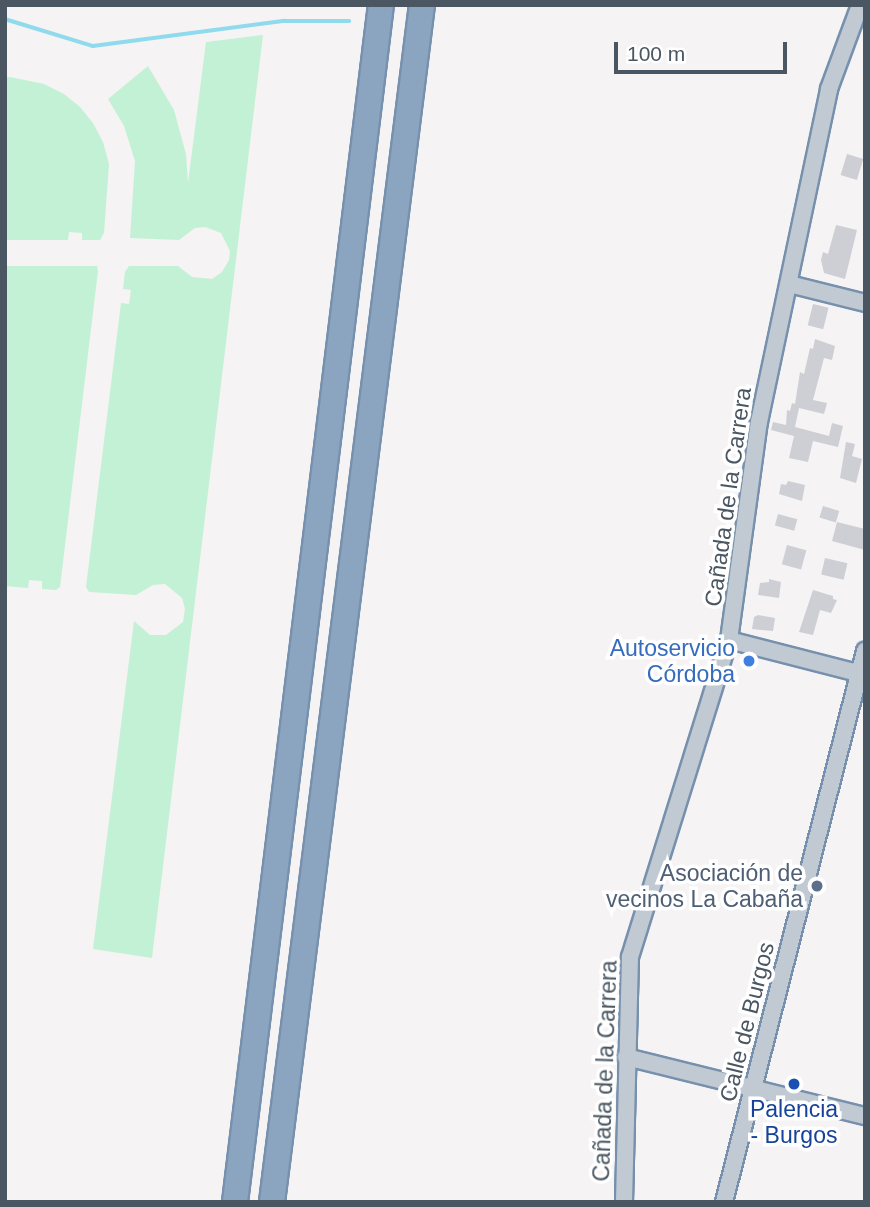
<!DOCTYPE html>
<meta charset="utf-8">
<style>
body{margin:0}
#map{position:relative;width:870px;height:1207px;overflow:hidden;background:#f5f3f3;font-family:Arial,sans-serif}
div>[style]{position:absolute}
.green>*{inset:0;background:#c3f1d5}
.stream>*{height:3.5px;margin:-1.75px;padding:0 1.75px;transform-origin:1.75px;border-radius:1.75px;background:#90daee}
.building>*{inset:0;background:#cdcfd5;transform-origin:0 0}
.roads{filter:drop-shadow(2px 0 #7690ad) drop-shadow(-2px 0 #7690ad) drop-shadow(0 2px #7690ad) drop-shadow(0 -2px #7690ad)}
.minor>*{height:16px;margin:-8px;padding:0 8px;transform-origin:8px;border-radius:8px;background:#c1cad2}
.highway>*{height:24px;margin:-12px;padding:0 12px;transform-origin:12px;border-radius:12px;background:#8ba5c1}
.dots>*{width:19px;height:19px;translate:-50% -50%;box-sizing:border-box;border:4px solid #fff;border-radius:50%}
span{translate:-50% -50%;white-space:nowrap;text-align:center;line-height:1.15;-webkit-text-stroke:7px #fff;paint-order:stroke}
.street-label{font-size:23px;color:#4a5661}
.shop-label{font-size:23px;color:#366cbe}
.right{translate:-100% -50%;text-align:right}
.service-label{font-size:23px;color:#4e5e75}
.transit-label{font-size:23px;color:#164399}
.frame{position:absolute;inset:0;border:7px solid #4a5661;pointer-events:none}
.scale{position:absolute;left:614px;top:42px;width:173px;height:32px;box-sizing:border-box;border:4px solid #4a5661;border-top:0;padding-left:9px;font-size:21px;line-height:24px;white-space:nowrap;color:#4a5661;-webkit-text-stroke:5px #fff;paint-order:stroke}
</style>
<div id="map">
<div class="green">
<div style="clip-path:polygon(263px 35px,152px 958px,93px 949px,134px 621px,150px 635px,166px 635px,183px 622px,185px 609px,182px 598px,165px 584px,153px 585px,136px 595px,89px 592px,86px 587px,121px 303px,129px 304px,131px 290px,123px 289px,125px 272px,129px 266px,178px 266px,192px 277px,212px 279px,222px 272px,229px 260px,230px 251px,221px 233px,205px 227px,195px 228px,179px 240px,130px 238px,135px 161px,124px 126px,108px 99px,148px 66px,174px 110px,186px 154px,188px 183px,206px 42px)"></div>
<div style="clip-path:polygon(10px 77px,44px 84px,64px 94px,80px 107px,93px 123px,103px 142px,109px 164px,104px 233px,100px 240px,82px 240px,82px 233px,69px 232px,68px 240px,5px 240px,5px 78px)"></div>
<div style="clip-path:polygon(5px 266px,97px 266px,98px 271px,60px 587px,56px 590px,42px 589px,42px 581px,29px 580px,28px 588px,5px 586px)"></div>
</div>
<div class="stream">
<div style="left:5px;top:19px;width:92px;rotate:17.1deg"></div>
<div style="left:93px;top:46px;width:193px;rotate:-7.5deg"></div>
<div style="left:284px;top:21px;width:65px"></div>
</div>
<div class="building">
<div style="left:847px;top:154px;width:17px;height:22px;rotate:17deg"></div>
<div style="clip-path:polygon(836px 225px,857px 230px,845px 279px,824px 273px,821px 260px,823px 252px,828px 254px)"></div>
<div style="left:813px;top:304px;width:16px;height:22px;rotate:14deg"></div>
<div style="clip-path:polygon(815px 339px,835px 346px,832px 360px,824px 358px,813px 400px,827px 403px,824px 414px,799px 408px,795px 427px,829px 436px,832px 423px,843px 426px,838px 447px,813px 441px,808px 462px,789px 458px,794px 436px,771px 430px,773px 422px,786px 425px,787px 410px,790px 411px,792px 403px,795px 404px,800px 372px,804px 374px,810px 348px,813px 349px)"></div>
<div style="clip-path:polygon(846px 442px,855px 444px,852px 456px,862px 459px,856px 483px,840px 478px)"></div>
<div style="clip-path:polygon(788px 481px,805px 485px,802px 501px,779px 494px,781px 484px,786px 485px)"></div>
<div style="left:823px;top:506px;width:17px;height:12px;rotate:17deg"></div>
<div style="left:778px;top:514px;width:20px;height:12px;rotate:15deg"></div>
<div style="clip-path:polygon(837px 522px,865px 529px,865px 550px,832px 541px)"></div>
<div style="left:787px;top:545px;width:20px;height:20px;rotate:15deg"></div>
<div style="left:825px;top:558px;width:23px;height:17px;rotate:13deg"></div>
<div style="clip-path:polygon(769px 579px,781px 582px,779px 598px,758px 595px,760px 583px,769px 582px)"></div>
<div style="clip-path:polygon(813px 590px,833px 596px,833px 599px,837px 600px,831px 613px,820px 610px,813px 635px,799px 632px)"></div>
<div style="clip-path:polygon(758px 615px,775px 618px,773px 631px,752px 629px,754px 617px)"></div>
</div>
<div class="roads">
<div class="minor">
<div style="left:789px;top:284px;width:78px;rotate:14deg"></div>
<div style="left:729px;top:640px;width:140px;rotate:14.4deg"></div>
<div style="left:626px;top:1057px;width:246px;rotate:13.9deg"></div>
<div style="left:624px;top:1202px;width:245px;rotate:-88.6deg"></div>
<div style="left:630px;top:957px;width:332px;rotate:-72.7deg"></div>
<div style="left:729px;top:640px;width:220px;rotate:-82.2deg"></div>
<div style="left:759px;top:422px;width:340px;rotate:-78.1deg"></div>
<div style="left:829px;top:89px;width:90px;rotate:-69.7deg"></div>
<div style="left:724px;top:1202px;width:569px;rotate:-75.65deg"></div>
</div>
<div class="highway">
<div style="left:235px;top:1202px;width:1206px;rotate:-83.05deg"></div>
<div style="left:272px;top:1202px;width:1206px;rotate:-82.86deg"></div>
</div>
</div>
<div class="dots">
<div style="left:749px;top:661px;background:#3f7fe0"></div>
<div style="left:817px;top:886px;background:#5c6f8a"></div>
<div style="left:794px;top:1084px;background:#1a4fb4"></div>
</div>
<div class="street-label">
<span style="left:728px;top:497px;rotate:-82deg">Cañada de la Carrera</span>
<span style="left:747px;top:1022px;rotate:-76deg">Calle de Burgos</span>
<span style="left:605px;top:1071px;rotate:-88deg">Cañada de la Carrera</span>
</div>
<div class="shop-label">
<span class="right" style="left:735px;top:661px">Autoservicio<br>Córdoba</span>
</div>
<div class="service-label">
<span class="right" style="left:803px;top:886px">Asociación de<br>vecinos La Cabaña</span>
</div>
<div class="transit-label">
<span style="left:794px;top:1122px">Palencia<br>- Burgos</span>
</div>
<div class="frame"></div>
<div class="scale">100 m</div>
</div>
